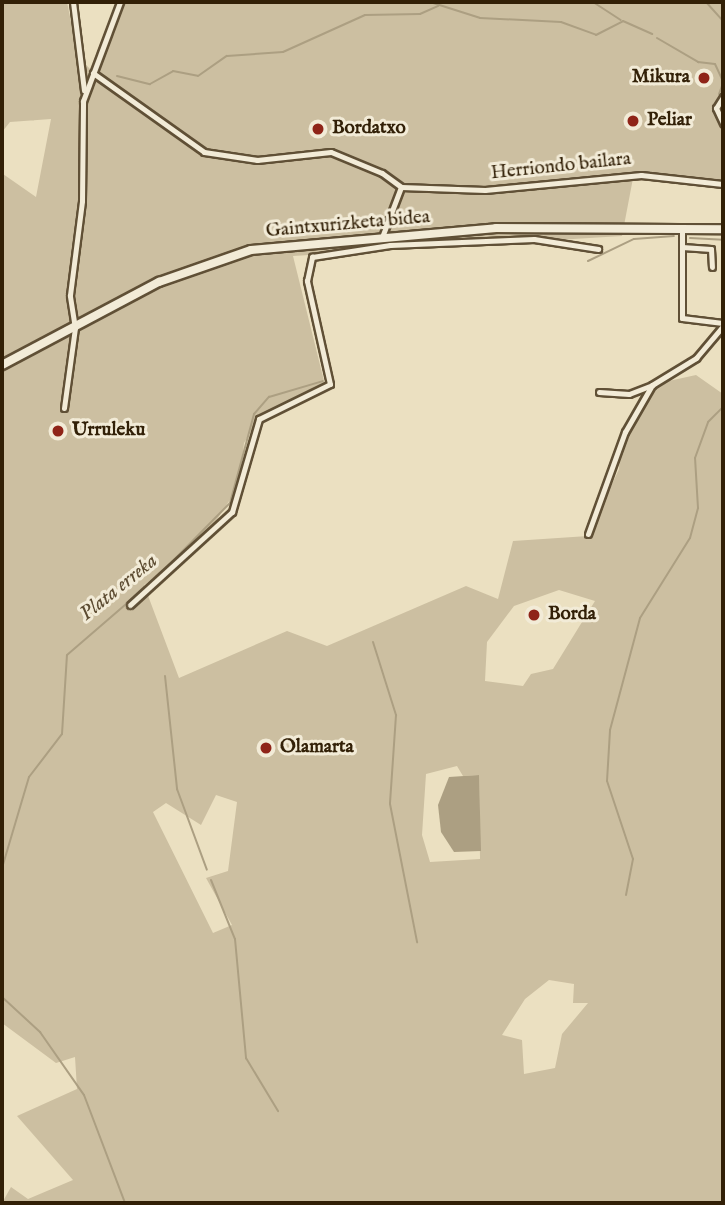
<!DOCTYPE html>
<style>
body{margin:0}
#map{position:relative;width:725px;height:1205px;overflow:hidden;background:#ebe0c1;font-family:"IM FELL English",serif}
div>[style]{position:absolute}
.green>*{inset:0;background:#ccbfa1}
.water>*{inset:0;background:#ac9f82}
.stream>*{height:2px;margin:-1px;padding:0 1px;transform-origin:1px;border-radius:1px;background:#ac9f82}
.roads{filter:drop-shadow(2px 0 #605036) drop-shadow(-2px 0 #605036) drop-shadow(0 2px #605036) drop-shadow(0 -2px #605036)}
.street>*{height:5px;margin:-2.5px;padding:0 2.5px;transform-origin:2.5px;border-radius:2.5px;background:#f2ebd7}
.secondary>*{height:8px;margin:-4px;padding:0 4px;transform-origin:4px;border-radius:4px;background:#f2ebd7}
.dots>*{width:19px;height:19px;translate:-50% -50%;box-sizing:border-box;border:4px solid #f2ebd7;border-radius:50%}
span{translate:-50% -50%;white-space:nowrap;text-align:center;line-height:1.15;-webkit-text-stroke:6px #f2ebd7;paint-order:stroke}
.poi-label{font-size:19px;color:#322007;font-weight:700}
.right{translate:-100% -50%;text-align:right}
.left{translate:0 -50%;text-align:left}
.street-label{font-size:19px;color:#322007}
.water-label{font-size:21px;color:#5d4c32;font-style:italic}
.frame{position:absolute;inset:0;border:4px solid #322007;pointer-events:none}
</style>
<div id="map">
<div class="green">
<div style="clip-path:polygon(evenodd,2px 2px,67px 2px,78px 56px,90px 69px,117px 2px,723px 2px,723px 185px,634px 173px,622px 236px,293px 256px,326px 389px,259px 419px,244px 443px,239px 486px,206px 536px,144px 585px,179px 678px,287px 631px,327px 646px,466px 586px,498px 599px,513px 541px,588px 536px,619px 469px,620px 446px,655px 384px,696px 375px,723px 394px,723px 1203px,2px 1203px,11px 1187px,28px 1199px,73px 1180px,17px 1116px,77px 1089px,75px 1057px,56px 1063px,2px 1023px,2px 165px,3px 174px,36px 197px,51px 119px,10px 122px,2px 132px,2px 2px,559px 590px,595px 601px,553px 669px,531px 674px,523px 686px,485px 681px,487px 642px,514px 606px,559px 590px,2px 2px,457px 766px,463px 776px,479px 775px,480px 859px,430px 862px,422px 835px,426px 774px,457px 766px,2px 2px,216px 795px,237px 802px,228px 871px,206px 878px,232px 925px,213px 933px,153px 812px,166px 803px,201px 825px,216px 795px,2px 2px,549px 980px,574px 984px,573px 1003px,588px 1003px,562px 1034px,555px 1068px,524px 1074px,522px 1040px,502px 1035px,525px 999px,549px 980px)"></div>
</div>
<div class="water">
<div style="clip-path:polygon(479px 775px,481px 851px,454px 852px,441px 832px,438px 805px,449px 777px)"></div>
</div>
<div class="stream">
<div style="left:430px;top:2px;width:52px;rotate:17.7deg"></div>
<div style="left:480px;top:18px;width:81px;rotate:2.8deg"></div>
<div style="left:561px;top:22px;width:37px;rotate:20deg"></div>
<div style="left:596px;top:35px;width:30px;rotate:-27deg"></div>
<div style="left:623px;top:21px;width:32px;rotate:24deg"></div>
<div style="left:593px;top:2px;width:33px;rotate:33deg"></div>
<div style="left:706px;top:2px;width:25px;rotate:48deg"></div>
<div style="left:657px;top:38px;width:48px;rotate:30.3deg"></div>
<div style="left:698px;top:62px;width:17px;rotate:7deg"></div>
<div style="left:715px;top:64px;width:19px;rotate:65deg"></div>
<div style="left:117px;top:76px;width:34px;rotate:14deg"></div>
<div style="left:150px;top:84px;width:26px;rotate:-29deg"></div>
<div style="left:173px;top:71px;width:25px;rotate:11deg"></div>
<div style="left:198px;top:76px;width:35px;rotate:-35deg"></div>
<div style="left:227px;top:56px;width:56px;rotate:-4.1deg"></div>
<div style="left:283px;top:52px;width:90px;rotate:-24.3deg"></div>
<div style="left:365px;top:15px;width:55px;rotate:-1deg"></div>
<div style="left:420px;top:14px;width:20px;rotate:-24deg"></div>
<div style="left:719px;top:94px;width:12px;rotate:-70deg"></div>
<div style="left:690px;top:238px;width:33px;rotate:3deg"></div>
<div style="left:588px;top:261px;width:51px;rotate:-25.6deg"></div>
<div style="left:634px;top:239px;width:40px;rotate:-4.3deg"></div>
<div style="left:152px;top:582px;width:111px;rotate:-45.4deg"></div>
<div style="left:230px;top:503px;width:92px;rotate:-74.9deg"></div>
<div style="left:254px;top:414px;width:23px;rotate:-49deg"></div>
<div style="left:269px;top:397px;width:56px;rotate:-16.5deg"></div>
<div style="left:373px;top:642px;width:77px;rotate:72.5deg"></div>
<div style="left:396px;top:715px;width:89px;rotate:93.9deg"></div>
<div style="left:390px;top:804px;width:141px;rotate:78.9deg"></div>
<div style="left:165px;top:676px;width:114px;rotate:83.9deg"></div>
<div style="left:177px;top:789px;width:86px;rotate:69.7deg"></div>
<div style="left:2px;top:868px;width:95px;rotate:-73.5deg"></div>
<div style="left:29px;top:777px;width:54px;rotate:-52.5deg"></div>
<div style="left:62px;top:734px;width:79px;rotate:-86.4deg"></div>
<div style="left:67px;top:655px;width:106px;rotate:-40.8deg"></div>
<div style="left:211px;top:880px;width:64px;rotate:67.9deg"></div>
<div style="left:235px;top:939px;width:120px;rotate:84.7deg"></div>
<div style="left:246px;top:1058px;width:62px;rotate:58.9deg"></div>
<div style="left:626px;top:895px;width:37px;rotate:-79deg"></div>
<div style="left:633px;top:859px;width:82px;rotate:-108.4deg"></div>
<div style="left:607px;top:781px;width:51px;rotate:-86.6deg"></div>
<div style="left:610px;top:730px;width:116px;rotate:-75deg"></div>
<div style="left:640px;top:618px;width:94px;rotate:-58deg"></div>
<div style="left:690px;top:538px;width:31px;rotate:-75deg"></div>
<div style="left:698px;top:508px;width:50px;rotate:-93.4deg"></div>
<div style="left:695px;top:458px;width:38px;rotate:-70deg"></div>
<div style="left:708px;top:422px;width:21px;rotate:-45deg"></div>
<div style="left:2px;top:997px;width:52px;rotate:42.6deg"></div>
<div style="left:40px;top:1032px;width:77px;rotate:55.1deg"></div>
<div style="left:84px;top:1095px;width:116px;rotate:69.2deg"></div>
</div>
<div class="roads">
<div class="street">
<div style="left:73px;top:2px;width:89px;rotate:82.9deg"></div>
<div style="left:93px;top:73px;width:136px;rotate:35.4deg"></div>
<div style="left:204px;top:152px;width:54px;rotate:8.6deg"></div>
<div style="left:257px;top:160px;width:74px;rotate:-6.2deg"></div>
<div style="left:331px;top:152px;width:55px;rotate:22.4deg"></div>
<div style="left:382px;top:173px;width:24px;rotate:36deg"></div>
<div style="left:401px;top:187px;width:53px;rotate:110.8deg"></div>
<div style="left:723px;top:97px;width:13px;rotate:122deg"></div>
<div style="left:716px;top:108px;width:17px;rotate:65deg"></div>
<div style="left:401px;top:187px;width:84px;rotate:2deg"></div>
<div style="left:485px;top:190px;width:157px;rotate:-5.5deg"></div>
<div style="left:641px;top:175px;width:82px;rotate:6.3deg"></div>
<div style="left:682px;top:228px;width:90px;rotate:90deg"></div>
<div style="left:682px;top:318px;width:41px;rotate:7deg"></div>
<div style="left:682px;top:247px;width:29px;rotate:4deg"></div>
<div style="left:711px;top:249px;width:18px;rotate:87deg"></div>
<div style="left:599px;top:392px;width:30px;rotate:4deg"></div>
<div style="left:629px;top:394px;width:25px;rotate:-21deg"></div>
<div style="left:652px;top:385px;width:52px;rotate:-31.5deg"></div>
<div style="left:696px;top:358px;width:42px;rotate:-49.8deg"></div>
<div style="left:64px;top:408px;width:81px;rotate:-82.2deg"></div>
<div style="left:75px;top:328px;width:33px;rotate:-99deg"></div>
<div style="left:70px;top:295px;width:95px;rotate:-82.7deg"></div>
<div style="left:82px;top:201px;width:100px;rotate:-89.4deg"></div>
<div style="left:83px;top:101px;width:106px;rotate:-69.5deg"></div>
<div style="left:588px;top:534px;width:109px;rotate:-70.1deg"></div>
<div style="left:625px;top:432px;width:54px;rotate:-60.1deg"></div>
<div style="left:130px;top:605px;width:138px;rotate:-42.4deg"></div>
<div style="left:232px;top:512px;width:97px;rotate:-73.8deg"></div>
<div style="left:259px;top:419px;width:79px;rotate:-26.2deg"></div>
<div style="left:330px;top:384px;width:106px;rotate:-102.6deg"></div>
<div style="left:307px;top:281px;width:25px;rotate:-78deg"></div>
<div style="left:312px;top:257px;width:79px;rotate:-8.7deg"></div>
<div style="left:390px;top:245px;width:144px;rotate:-2.4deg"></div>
<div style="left:534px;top:239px;width:65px;rotate:8.9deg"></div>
</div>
<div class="secondary">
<div style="left:2px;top:365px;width:178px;rotate:-27.9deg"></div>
<div style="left:159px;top:282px;width:97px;rotate:-19.2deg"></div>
<div style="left:251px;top:250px;width:246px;rotate:-5.1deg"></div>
<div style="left:496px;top:228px;width:227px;rotate:0.3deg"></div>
</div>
</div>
<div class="dots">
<div style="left:704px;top:78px;background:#8f2418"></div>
<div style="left:633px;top:121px;background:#8f2418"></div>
<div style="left:318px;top:129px;background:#8f2418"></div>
<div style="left:58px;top:431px;background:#8f2418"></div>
<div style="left:534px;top:615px;background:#8f2418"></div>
<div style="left:266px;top:748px;background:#8f2418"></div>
</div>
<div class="poi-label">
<span class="right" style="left:690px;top:78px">Mikura</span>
<span class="left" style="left:647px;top:121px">Peliar</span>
<span class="left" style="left:332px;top:129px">Bordatxo</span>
<span class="left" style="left:72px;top:431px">Urruleku</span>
<span class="left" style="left:548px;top:615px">Borda</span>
<span class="left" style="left:280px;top:748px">Olamarta</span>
</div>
<div class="street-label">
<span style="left:561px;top:167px;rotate:-6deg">Herriondo bailara</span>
<span style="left:348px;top:225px;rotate:-5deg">Gaintxurizketa bidea</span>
</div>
<div class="water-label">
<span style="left:119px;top:588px;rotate:-39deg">Plata erreka</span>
</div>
<div class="frame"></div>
</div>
